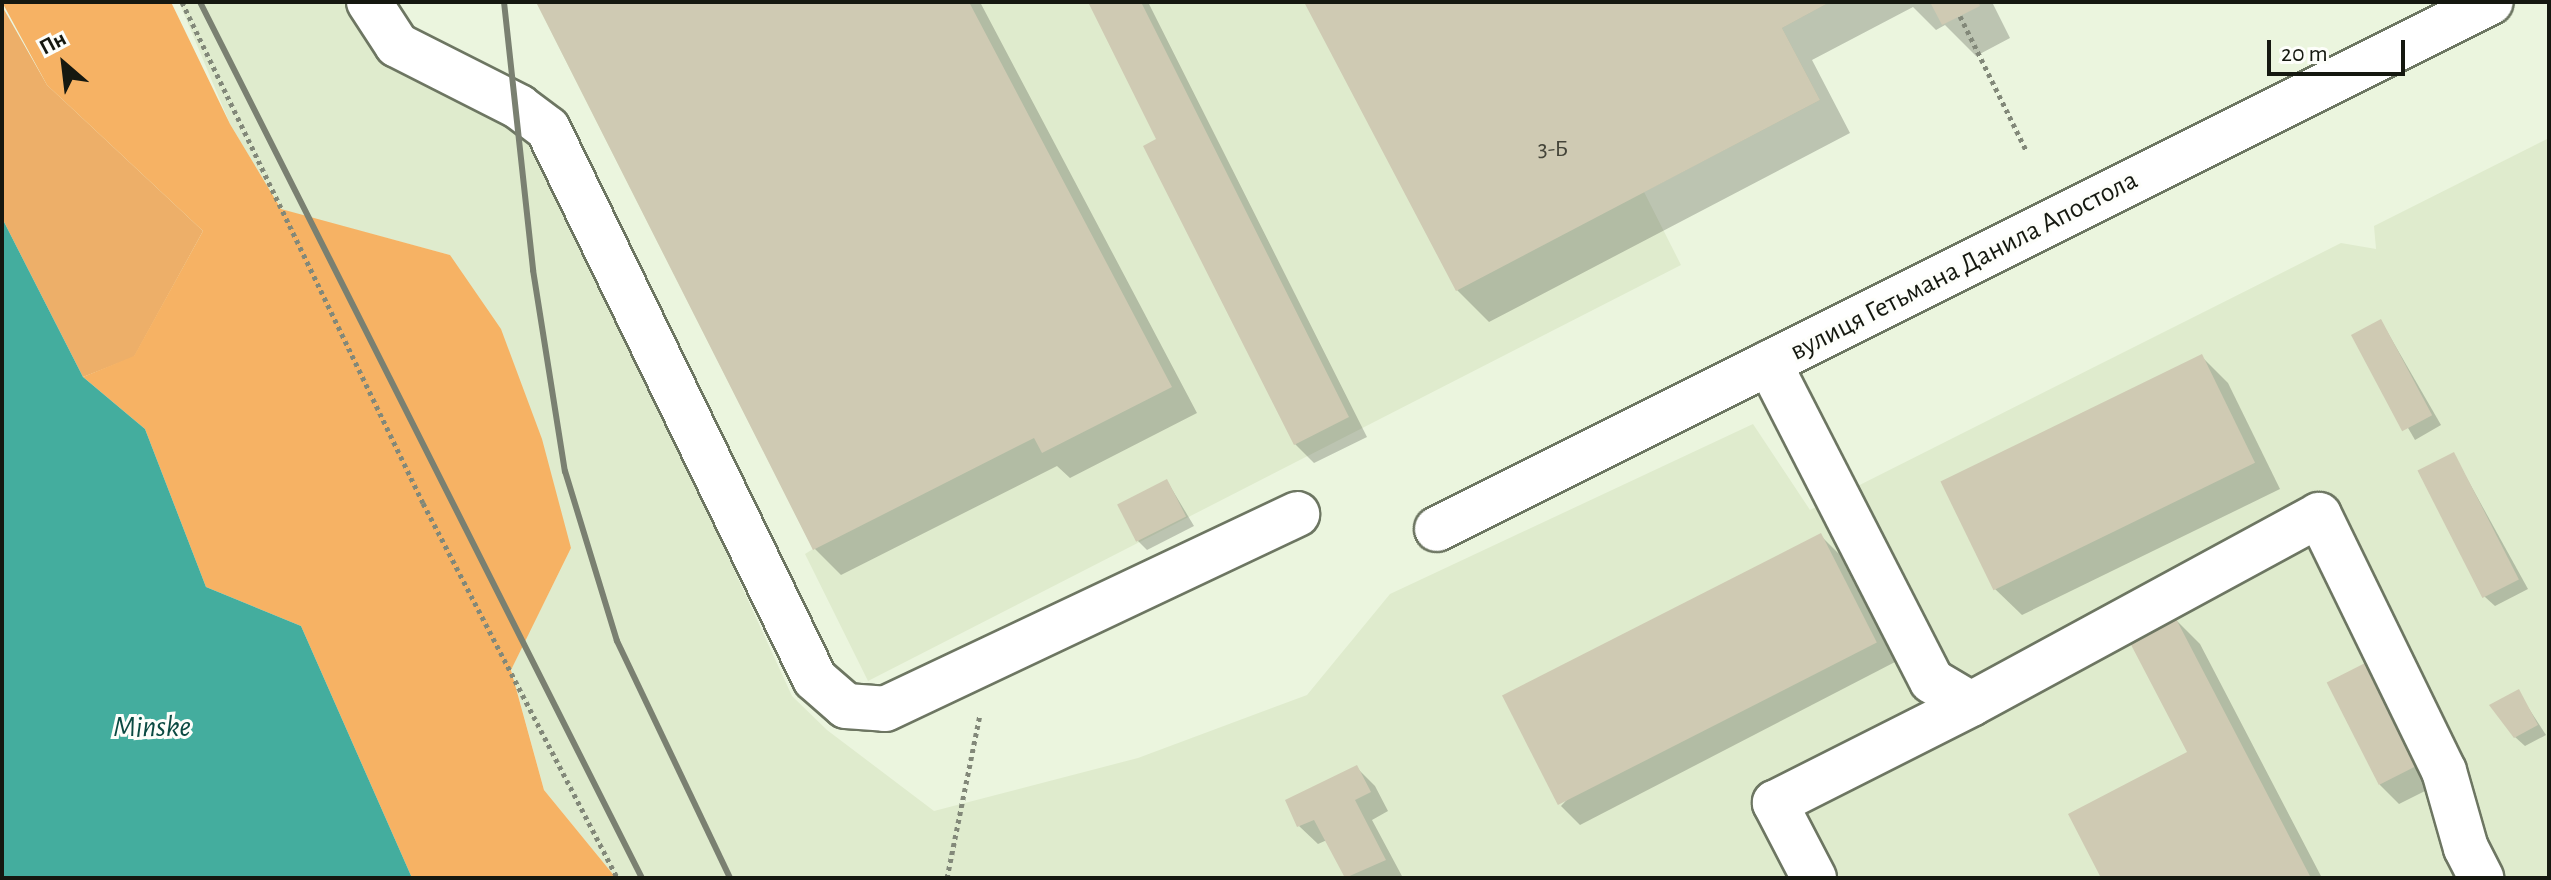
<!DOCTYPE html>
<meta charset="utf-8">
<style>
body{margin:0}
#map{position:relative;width:2551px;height:880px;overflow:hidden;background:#ebf5de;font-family:"Alegreya Sans",sans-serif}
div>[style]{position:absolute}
.built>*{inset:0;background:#dfebcd}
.green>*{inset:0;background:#edaf69}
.forest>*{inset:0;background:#f6b264}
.water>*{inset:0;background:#44ad9e}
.shadow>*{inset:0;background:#0003;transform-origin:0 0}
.building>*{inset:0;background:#cfcab3;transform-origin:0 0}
.path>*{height:5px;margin-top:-2.5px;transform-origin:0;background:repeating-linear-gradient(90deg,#828879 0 4px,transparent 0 8px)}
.roads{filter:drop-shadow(2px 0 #6d7662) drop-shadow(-2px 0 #6d7662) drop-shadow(0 2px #6d7662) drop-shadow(0 -2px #6d7662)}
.minor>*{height:44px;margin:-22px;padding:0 22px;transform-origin:22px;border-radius:22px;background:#fff}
.rail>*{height:6px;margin:-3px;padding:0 3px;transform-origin:3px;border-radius:3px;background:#7a8071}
span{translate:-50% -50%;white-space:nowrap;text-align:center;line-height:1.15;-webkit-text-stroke:6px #fdfefa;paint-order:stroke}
.number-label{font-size:24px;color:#444439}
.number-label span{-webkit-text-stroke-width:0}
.street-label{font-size:28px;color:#151810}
.water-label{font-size:30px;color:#0b4a42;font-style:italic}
.frame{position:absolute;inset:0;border:4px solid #151810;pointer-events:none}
.north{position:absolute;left:24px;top:24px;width:80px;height:80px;-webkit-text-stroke:6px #fdfefa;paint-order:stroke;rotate:332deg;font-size:22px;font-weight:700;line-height:32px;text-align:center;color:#151810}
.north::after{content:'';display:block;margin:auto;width:28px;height:36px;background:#151810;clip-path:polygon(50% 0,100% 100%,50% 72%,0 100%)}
.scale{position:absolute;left:2267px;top:40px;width:138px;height:36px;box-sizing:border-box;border:4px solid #151810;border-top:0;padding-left:10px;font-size:24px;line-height:28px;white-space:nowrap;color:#151810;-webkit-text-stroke:6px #fdfefa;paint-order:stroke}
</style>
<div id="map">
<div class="built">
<div style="clip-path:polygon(179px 2px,351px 2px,537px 141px,792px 696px,827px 730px,934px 811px,1138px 758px,1307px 695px,1390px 594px,1753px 424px,1810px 510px,2341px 243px,2376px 249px,2374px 226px,2549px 138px,2549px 878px,616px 878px,544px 790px,511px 669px,571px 548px,450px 255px,281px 210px,230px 124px)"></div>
<div style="clip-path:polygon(536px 2px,1830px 2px,1782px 28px,1820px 100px,1644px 192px,1681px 265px,868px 681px,805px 554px,813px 549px)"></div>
</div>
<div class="green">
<div style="clip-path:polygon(2px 6px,47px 85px,203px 231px,134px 357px,83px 377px,2px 218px)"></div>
</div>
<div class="forest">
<div style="clip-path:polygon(2px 2px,171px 2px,230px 124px,281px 209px,450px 255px,501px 329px,542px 439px,571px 548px,511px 670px,544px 790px,616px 878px,412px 878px,301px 626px,206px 587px,145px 429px,83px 377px,134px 356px,203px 231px,47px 85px)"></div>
</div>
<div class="water">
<div style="clip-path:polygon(2px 218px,83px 377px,145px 429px,206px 587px,301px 626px,412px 878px,2px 878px)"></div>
</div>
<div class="shadow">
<div style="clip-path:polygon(539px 2px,980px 2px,1197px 413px,1070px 478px,1057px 466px,841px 575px,815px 549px)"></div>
<div style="clip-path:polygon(1090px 2px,1148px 2px,1367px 437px,1314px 463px,1295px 444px,1159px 140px)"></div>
<div style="clip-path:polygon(1306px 2px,1992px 2px,2010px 38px,1976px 56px,1945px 25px,1936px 30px,1913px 7px,1812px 60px,1850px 133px,1489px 322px,1457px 290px)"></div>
<div style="left:2381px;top:321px;width:120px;height:30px;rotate:60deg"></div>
<div style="clip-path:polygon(2202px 357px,2228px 383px,2280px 489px,2022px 615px,1995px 589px)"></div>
<div style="clip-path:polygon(2454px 455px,2528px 589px,2495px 606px,2485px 597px)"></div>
<div style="clip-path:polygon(1167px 481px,1194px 526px,1147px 550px,1138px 541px)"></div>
<div style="clip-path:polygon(1820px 535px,1839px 554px,1895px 662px,1580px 825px,1561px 806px)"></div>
<div style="clip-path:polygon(2174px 618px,2200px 644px,2322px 878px,2103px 878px,2190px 753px)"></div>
<div style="clip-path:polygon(2373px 661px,2443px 782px,2399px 804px,2380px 785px)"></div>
<div style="clip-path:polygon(2518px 692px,2546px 735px,2525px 746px,2515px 737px)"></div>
<div style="clip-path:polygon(1356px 767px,1375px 786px,1388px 811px,1372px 820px,1403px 878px,1347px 878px,1327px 840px,1318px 844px,1299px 826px)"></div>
</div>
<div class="building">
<div style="clip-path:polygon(536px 2px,969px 2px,1172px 387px,1042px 453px,1034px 438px,813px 550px)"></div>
<div style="clip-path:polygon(1088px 2px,1141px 2px,1349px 417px,1294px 445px,1143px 146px,1156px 139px)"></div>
<div style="clip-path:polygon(1304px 2px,1830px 2px,1782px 28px,1820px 100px,1456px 291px)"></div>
<div style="clip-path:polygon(1930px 2px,1978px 2px,1980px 6px,1942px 25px)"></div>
<div style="left:2381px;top:319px;width:109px;height:34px;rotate:62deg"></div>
<div style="left:2202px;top:354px;width:121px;height:291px;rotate:64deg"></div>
<div style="left:2454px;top:452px;width:143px;height:41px;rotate:63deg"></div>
<div style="left:1167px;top:479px;width:42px;height:56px;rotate:63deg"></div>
<div style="left:1821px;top:533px;width:123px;height:358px;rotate:63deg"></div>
<div style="clip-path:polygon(2174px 615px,2311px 878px,2101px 878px,2068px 814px,2187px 752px,2128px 639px)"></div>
<div style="left:2373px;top:659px;width:115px;height:52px;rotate:63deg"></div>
<div style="clip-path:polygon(2519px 689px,2538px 725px,2514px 738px,2489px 705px)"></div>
<div style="clip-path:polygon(1357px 765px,1371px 792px,1355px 800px,1386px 860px,1345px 878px,1314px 820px,1297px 827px,1285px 800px)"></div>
</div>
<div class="path">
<div style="left:182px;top:2px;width:556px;rotate:64.31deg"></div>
<div style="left:423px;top:503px;width:422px;rotate:62.6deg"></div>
<div style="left:1960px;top:16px;width:149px;rotate:63.8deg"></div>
<div style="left:947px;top:878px;width:167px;rotate:-78.6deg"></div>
</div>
<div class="roads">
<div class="minor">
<div style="left:369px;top:2px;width:51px;rotate:56.9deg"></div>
<div style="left:397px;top:45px;width:137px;rotate:26.9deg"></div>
<div style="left:519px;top:107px;width:36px;rotate:37deg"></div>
<div style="left:548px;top:129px;width:611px;rotate:64.11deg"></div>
<div style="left:815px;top:679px;width:41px;rotate:41.1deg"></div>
<div style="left:846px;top:706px;width:39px;rotate:4deg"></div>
<div style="left:885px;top:709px;width:456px;rotate:-25.3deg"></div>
<div style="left:1769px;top:363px;width:357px;rotate:62.9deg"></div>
<div style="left:1932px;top:681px;width:45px;rotate:30.5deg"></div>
<div style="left:1971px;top:704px;width:396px;rotate:-28.5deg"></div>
<div style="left:2319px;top:515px;width:285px;rotate:64deg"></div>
<div style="left:2444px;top:771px;width:80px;rotate:74.1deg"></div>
<div style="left:2466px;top:848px;width:34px;rotate:63deg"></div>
<div style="left:1437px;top:529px;width:1178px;rotate:-26.57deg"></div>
<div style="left:1814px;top:878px;width:85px;rotate:-117.5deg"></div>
<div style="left:1775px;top:803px;width:220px;rotate:-26.8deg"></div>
</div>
</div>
<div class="rail">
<div style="left:200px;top:2px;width:981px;rotate:63.23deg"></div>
<div style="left:504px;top:2px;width:270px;rotate:83.8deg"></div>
<div style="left:533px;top:270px;width:204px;rotate:81deg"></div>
<div style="left:565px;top:471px;width:178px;rotate:73deg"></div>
<div style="left:617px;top:641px;width:263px;rotate:64.5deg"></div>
</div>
<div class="number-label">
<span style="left:1553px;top:150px">3-Б</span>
</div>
<div class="street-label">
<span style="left:1964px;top:266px;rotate:-27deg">вулиця Гетьмана Данила Апостола</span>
</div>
<div class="water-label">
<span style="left:152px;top:727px">Minske</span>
</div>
<div class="frame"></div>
<div class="north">Пн</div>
<div class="scale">20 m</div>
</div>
